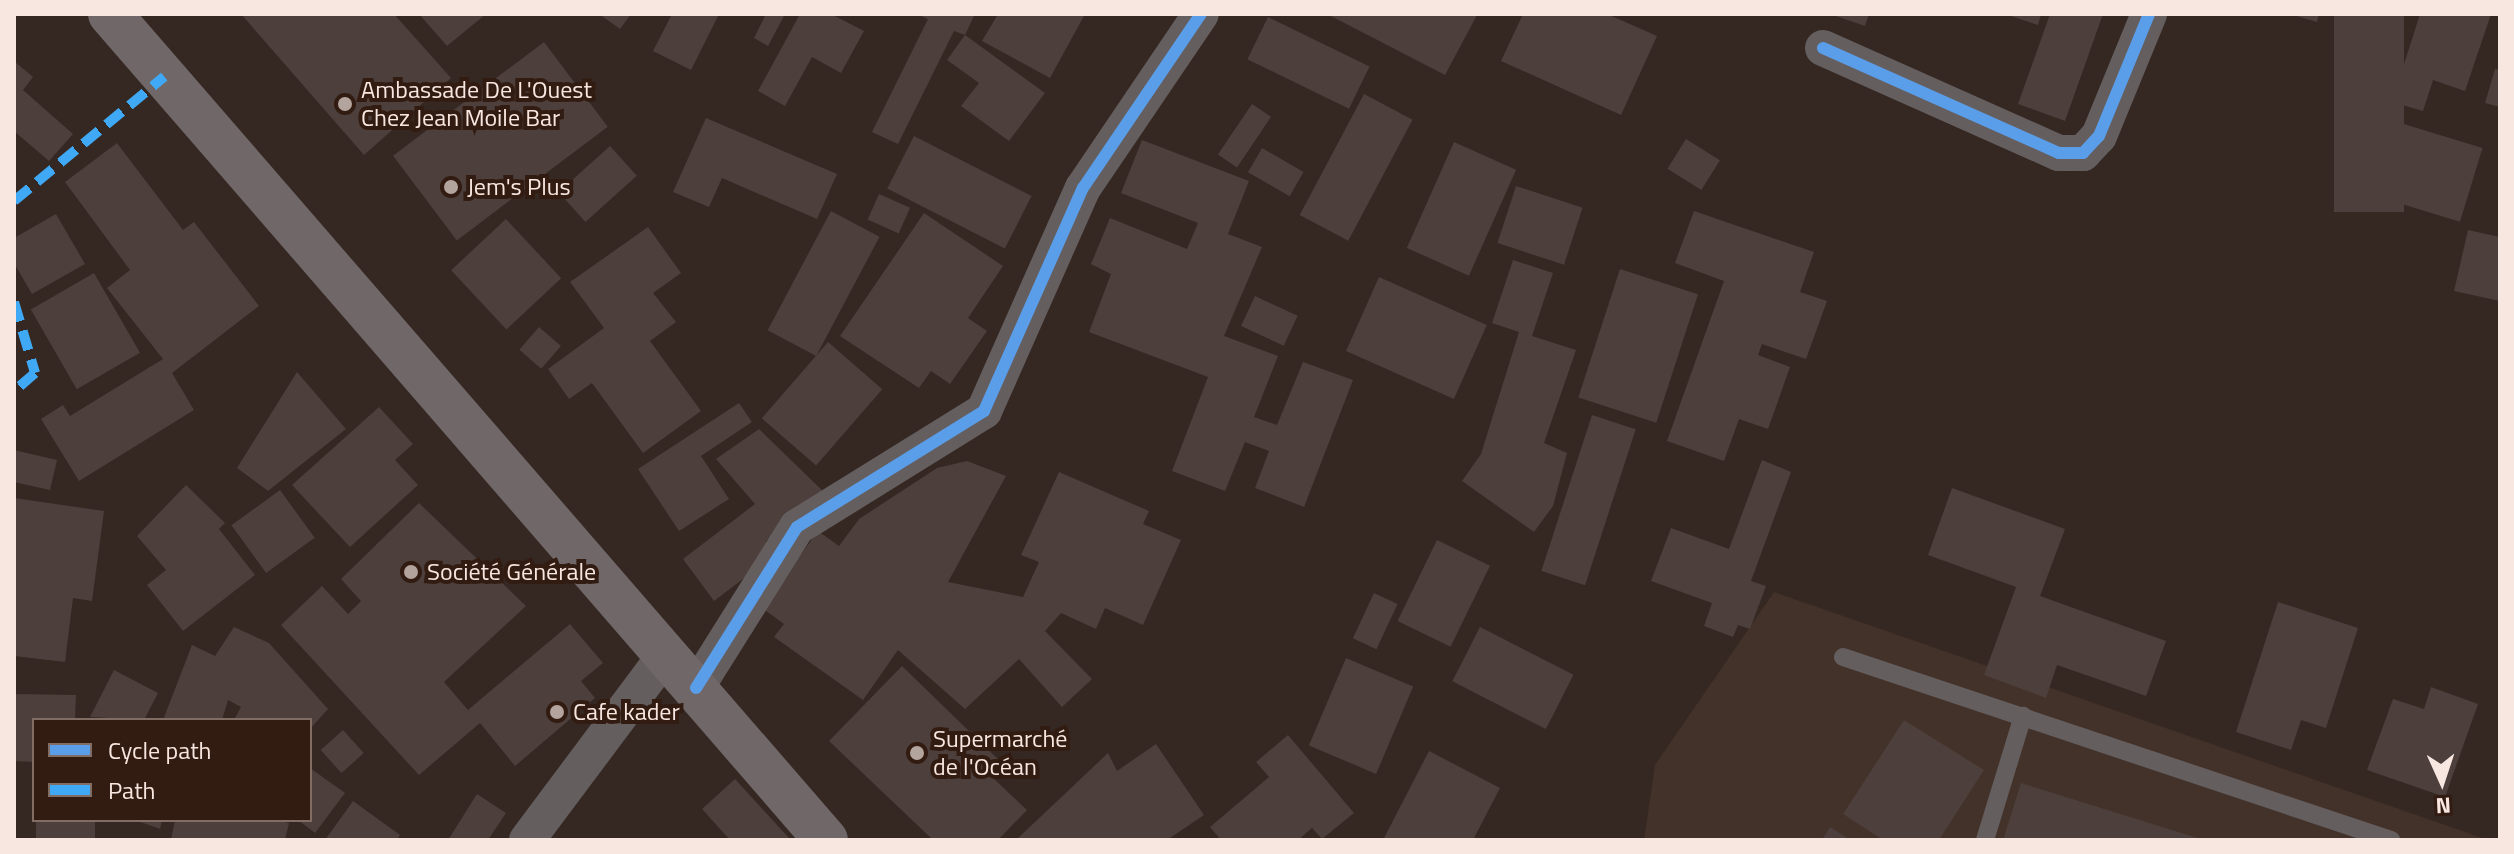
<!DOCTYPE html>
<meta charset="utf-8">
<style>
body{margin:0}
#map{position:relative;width:2514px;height:854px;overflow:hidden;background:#352822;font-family:"Titillium Web",sans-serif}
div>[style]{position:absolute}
.commercial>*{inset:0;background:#433229}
.building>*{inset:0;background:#4c3f3c;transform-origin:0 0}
.service>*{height:18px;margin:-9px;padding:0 9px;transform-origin:9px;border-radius:9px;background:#655e5f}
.minor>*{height:36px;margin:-18px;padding:0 18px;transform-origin:18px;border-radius:18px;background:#655e5f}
.primary>*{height:44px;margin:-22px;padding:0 22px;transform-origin:22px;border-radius:22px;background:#706768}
.quiet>*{height:10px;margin-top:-5px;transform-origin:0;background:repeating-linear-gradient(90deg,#3fa9f5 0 20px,transparent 0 30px)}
.cycleway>*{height:12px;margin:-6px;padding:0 6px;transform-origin:6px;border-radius:6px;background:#5a9eea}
.dots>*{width:22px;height:22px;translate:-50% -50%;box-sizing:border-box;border:4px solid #321b11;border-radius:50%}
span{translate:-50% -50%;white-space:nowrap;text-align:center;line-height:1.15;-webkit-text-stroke:8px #321b11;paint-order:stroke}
.poi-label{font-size:24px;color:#f8e7e0}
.left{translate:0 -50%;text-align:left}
.frame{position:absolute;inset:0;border:16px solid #f8e7e0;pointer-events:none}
.legend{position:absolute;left:32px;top:718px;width:280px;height:104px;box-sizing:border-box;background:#321b11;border:2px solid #816d64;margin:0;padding:10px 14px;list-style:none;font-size:24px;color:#f8e7e0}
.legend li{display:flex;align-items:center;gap:16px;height:40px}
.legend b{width:40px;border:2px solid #816d64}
.north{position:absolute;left:2402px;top:742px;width:80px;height:80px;-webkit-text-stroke:6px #321b11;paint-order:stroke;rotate:177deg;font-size:22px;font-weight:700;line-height:32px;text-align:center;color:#f8e7e0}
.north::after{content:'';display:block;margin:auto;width:28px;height:36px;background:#f8e7e0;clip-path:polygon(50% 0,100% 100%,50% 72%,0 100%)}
</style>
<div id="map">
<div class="commercial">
<div style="clip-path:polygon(1774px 592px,2488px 840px,1644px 840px,1655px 765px)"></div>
</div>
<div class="building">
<div style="clip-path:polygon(241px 14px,394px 14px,451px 78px,364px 155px)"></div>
<div style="clip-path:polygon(419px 14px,486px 14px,447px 46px)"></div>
<div style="clip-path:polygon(599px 14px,631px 14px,620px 29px)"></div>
<div style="clip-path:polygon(672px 14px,719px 14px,691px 70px,653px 51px)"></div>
<div style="clip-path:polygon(766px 14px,784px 16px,768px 46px,754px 38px)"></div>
<div style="clip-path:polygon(800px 14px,831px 14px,864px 31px,841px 73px,812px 57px,785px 106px,758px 91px)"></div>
<div style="clip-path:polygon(917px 14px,975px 14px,965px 35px,1045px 93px,1009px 141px,961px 106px,979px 83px,947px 60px,965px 35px,954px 31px,898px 144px,872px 132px,928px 19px)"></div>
<div style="clip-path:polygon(998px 14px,1085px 14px,1050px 78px,982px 41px)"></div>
<div style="clip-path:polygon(1327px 14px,1474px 14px,1477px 15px,1445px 75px)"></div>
<div style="clip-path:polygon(1523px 14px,1607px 14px,1657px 36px,1621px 115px,1501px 61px)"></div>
<div style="clip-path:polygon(1830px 14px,1869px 14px,1865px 26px)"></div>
<div style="clip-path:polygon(2005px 14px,2041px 14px,2038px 25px)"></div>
<div style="clip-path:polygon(2050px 14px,2103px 14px,2065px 121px,2018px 104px)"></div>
<div style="clip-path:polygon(2290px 14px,2319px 14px,2317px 22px)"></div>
<div style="left:2334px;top:14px;width:70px;height:198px"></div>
<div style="clip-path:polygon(2420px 14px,2491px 14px,2465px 91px,2433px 80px,2423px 111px,2392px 102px)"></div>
<div style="left:1268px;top:17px;width:113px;height:47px;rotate:26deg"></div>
<div style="left:544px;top:42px;width:106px;height:189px;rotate:53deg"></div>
<div style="clip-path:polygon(14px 61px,33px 77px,23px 90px,73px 134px,49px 161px,14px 131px)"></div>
<div style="clip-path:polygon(2495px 69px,2500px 70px,2500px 107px,2485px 103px)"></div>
<div style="left:1364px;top:94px;width:55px;height:137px;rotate:28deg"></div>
<div style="left:1252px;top:104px;width:23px;height:61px;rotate:34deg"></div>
<div style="clip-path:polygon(706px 118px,837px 174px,817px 219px,722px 178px,709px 207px,673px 192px)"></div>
<div style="left:2384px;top:118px;width:103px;height:77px;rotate:17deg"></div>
<div style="left:914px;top:136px;width:132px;height:59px;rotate:27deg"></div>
<div style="left:1686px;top:139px;width:40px;height:35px;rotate:32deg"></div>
<div style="clip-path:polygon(1142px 140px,1249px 181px,1228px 234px,1262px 247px,1224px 336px,1278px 356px,1254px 417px,1277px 425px,1303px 362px,1353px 380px,1304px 507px,1255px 488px,1269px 451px,1245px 442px,1225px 491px,1172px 471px,1208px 377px,1089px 332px,1111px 274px,1091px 264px,1110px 218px,1187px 249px,1198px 223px,1121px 193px)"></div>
<div style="left:1454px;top:142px;width:68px;height:116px;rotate:24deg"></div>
<div style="clip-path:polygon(117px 143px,183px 230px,194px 222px,259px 306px,172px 373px,194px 410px,79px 481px,41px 419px,63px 405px,70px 416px,163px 359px,107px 288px,130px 270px,65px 182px)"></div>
<div style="left:610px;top:146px;width:40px;height:69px;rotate:48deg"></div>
<div style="left:1262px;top:148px;width:48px;height:28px;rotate:30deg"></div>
<div style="left:1516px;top:186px;width:70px;height:60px;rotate:18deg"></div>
<div style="left:879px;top:194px;width:34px;height:28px;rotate:24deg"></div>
<div style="left:831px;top:211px;width:55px;height:135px;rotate:28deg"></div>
<div style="clip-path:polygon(1694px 211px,1814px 252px,1800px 292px,1827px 301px,1806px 359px,1762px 344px,1758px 355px,1790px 367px,1768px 429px,1739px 419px,1724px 461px,1667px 441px,1724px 281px,1675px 263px)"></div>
<div style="clip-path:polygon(924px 213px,1003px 266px,968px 318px,987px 331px,950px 384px,931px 371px,919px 388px,840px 336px)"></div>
<div style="clip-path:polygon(56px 214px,85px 264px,32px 294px,14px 263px,14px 238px)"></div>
<div style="left:506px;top:219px;width:81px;height:75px;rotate:47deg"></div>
<div style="clip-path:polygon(648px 227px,681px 273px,653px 293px,676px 322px,650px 341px,701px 411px,643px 453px,592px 383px,569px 399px,548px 369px,604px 328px,570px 282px)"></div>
<div style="clip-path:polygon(2468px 230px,2500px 237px,2500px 301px,2454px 291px)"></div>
<div style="clip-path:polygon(1513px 260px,1553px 273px,1532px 336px,1576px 350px,1544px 443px,1567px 453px,1553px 506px,1534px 532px,1462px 481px,1481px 454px,1519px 332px,1492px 323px)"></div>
<div style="left:1620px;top:269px;width:82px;height:135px;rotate:18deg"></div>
<div style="left:94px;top:273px;width:92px;height:73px;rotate:60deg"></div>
<div style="left:1379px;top:277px;width:118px;height:81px;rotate:24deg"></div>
<div style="left:1255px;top:296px;width:47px;height:33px;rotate:25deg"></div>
<div style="left:539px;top:327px;width:29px;height:30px;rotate:41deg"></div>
<div style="left:828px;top:342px;width:72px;height:101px;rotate:41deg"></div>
<div style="clip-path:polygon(297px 372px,346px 429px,268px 491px,237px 468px)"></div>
<div style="clip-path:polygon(739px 403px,752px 422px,701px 456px,729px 499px,679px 531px,638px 469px)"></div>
<div style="clip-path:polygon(379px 407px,413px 444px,395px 460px,418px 485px,350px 547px,292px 485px)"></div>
<div style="left:1592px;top:415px;width:46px;height:164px;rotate:18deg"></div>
<div style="clip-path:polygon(759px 429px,827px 495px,766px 541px,776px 554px,714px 601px,683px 559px,755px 504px,716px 459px)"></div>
<div style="clip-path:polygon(14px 450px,57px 460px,50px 490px,14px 482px)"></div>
<div style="clip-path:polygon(1762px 460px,1791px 472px,1751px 581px,1766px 586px,1750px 629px,1738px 625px,1733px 637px,1704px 626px,1712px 603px,1651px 581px,1671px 528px,1729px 549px)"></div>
<div style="clip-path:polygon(967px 461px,1006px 476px,948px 582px,1023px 597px,1039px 562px,1021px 555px,1059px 472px,1149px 511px,1143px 524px,1181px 540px,1143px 625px,1105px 608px,1096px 629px,1061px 613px,1045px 631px,1092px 679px,1062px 707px,1019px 659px,965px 709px,898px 650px,863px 700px,774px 637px,784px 624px,762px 608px,818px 531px,839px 546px,859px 519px,937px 468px)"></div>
<div style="clip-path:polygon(186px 485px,225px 523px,219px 529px,255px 575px,183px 631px,147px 585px,166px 570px,137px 536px)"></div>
<div style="clip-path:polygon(1952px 488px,2065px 529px,2040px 596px,2166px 641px,2146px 696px,2057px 665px,2046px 698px,1984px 675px,2016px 587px,1928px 555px)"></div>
<div style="left:280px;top:490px;width:59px;height:60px;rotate:54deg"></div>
<div style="clip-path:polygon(14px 498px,104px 511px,92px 601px,73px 598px,65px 662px,14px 656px)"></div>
<div style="clip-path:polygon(419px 503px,526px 606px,444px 682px,468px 710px,570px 624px,603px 663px,581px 681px,595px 698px,515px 766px,480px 723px,419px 775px,281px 625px,322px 586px,348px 614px,361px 601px,341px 579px)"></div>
<div style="left:1437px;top:540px;width:59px;height:90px;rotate:26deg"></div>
<div style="left:1374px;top:593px;width:26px;height:50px;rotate:25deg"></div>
<div style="clip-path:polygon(2278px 602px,2358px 628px,2326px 728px,2301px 720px,2291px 750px,2236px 732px)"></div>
<div style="clip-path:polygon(234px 627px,269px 643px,328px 709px,310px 729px,310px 720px,234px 720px,241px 707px,228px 700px,222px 720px,163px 720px,192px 645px,215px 656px)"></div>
<div style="left:1480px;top:627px;width:105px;height:61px;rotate:27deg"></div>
<div style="left:1346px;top:658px;width:73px;height:95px;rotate:23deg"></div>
<div style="clip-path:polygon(902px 666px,1004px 765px,992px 777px,1027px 810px,998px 840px,933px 840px,829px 741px)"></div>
<div style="clip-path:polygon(114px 670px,158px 693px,144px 720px,90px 717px)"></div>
<div style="clip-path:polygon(2431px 687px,2478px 704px,2445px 797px,2367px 770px,2393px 699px,2424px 709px)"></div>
<div style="clip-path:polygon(14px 694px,76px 695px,75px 720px,34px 720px,34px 762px,14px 761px)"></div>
<div style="clip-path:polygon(1904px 720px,1984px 770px,1939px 840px,1883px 840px,1843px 814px)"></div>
<div style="left:343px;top:730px;width:31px;height:30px;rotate:48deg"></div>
<div style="clip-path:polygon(1288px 735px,1354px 813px,1322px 839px,1312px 828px,1298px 840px,1221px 840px,1210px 827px,1269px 777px,1256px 762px)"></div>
<div style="clip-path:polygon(1156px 744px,1204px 815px,1167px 840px,1016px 840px,1108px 753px,1117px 771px)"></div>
<div style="clip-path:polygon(1429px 751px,1500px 788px,1473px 840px,1383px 840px)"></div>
<div style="clip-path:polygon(310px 768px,345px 793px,315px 833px,298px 820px,310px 820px)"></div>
<div style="clip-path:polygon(735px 779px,789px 838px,786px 840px,730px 840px,702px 809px)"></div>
<div style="clip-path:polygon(2021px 783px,2201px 839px,2201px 840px,2003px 840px)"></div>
<div style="clip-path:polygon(477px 794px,506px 813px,488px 840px,448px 840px)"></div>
<div style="clip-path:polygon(353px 801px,400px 835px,397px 840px,325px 840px)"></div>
<div style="left:36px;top:820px;width:59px;height:20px"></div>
<div style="clip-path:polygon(135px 820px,162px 820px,160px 829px)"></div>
<div style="clip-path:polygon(175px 820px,276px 820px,289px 823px,285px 840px,171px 840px)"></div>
<div style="clip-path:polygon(1830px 827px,1851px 840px,1822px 840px)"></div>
</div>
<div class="service">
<div style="left:1843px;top:657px;width:578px;rotate:18.47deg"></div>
<div style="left:1985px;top:840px;width:130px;rotate:-73deg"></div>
</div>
<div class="minor">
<div style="left:1823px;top:48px;width:258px;rotate:24deg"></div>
<div style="left:2059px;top:153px;width:24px"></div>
<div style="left:2083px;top:153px;width:23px;rotate:-47deg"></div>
<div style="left:2099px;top:136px;width:132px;rotate:-67.7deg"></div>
<div style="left:696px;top:688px;width:190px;rotate:-57.9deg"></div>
<div style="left:797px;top:527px;width:220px;rotate:-31.8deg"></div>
<div style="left:984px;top:411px;width:244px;rotate:-66.1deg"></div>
<div style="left:1083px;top:188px;width:210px;rotate:-55.9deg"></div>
<div style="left:527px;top:840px;width:234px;rotate:-53.2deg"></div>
</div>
<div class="primary">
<div style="left:110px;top:14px;width:1093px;rotate:49.08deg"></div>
</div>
<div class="quiet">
<div style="left:14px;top:201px;width:195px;rotate:-39.6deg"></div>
<div style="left:14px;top:302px;width:74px;rotate:73.5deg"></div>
<div style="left:35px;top:373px;width:28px;rotate:139deg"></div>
</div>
<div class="cycleway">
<div style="left:1823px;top:48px;width:258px;rotate:24deg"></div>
<div style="left:2059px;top:153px;width:24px"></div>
<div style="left:2083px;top:153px;width:23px;rotate:-47deg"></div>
<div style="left:2099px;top:136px;width:132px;rotate:-67.7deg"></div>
<div style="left:696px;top:688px;width:190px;rotate:-57.9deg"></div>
<div style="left:797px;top:527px;width:220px;rotate:-31.8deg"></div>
<div style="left:984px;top:411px;width:244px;rotate:-66.1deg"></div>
<div style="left:1083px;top:188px;width:210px;rotate:-55.9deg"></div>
</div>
<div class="dots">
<div style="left:345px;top:104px;background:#b4a49e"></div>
<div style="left:451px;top:187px;background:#b4a49e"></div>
<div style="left:411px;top:572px;background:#b4a49e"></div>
<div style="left:557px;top:712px;background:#b4a49e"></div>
<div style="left:917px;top:753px;background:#b4a49e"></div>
</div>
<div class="poi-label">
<span class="left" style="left:361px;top:104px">Ambassade De L'Ouest<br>Chez Jean Moile Bar</span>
<span class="left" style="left:467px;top:187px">Jem's Plus</span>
<span class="left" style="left:427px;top:572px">Société Générale</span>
<span class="left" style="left:573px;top:712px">Cafe kader</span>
<span class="left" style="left:933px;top:753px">Supermarché<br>de l'Océan</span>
</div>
<div class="frame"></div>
<ul class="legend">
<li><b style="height:10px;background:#5a9eea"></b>Cycle path</li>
<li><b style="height:10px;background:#3fa9f5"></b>Path</li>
</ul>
<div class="north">N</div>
</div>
